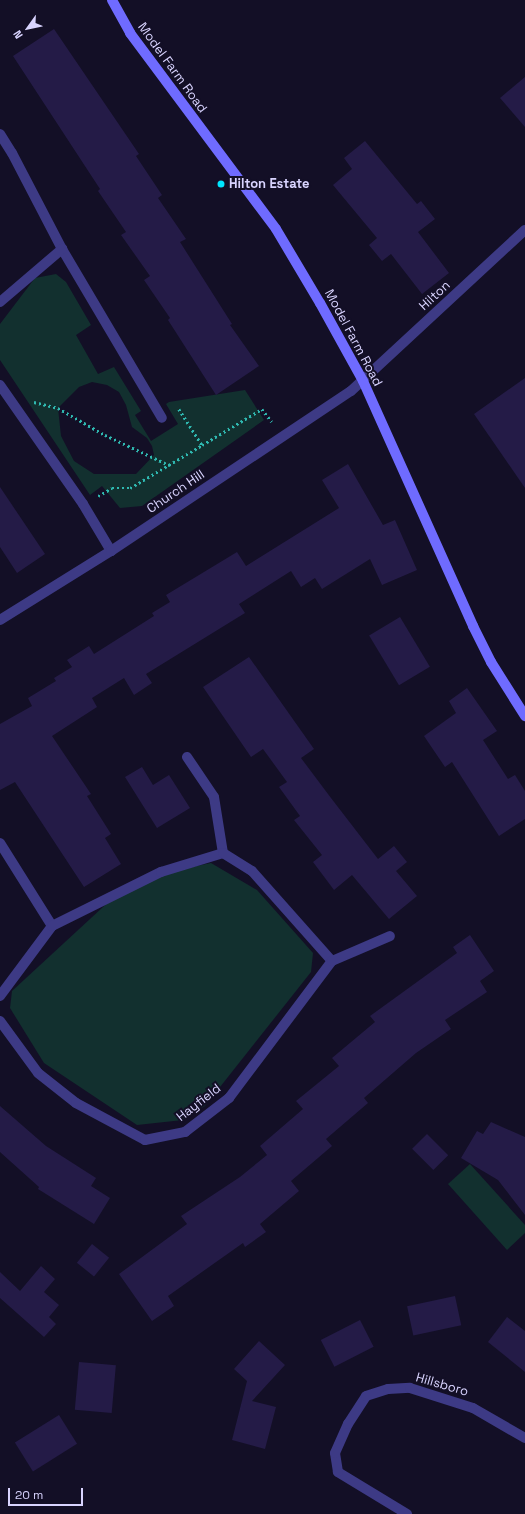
<!DOCTYPE html>
<style>
body{margin:0}
#map{position:relative;width:525px;height:1514px;overflow:hidden;background:#130f26;font-family:"Space Grotesk",sans-serif}
div>[style]{position:absolute}
.green>*{inset:0;background:#12302f}
.building>*{inset:0;background:#241b47;transform-origin:0 0}
.path>*{height:2.5px;margin-top:-1.25px;transform-origin:0;background:repeating-linear-gradient(90deg,#2fb8b0 0 2px,transparent 0 5px)}
.minor>*{height:10px;margin:-5px;padding:0 5px;transform-origin:5px;border-radius:5px;background:#3d3a85}
.secondary>*{height:10px;margin:-5px;padding:0 5px;transform-origin:5px;border-radius:5px;background:#6f6bff}
.dots>*{width:11px;height:11px;translate:-50% -50%;box-sizing:border-box;border:2px solid #130f26;border-radius:50%}
span{translate:-50% -50%;white-space:nowrap;text-align:center;line-height:1.15;-webkit-text-stroke:4px #130f26;paint-order:stroke}
.street-label{font-size:13px;color:#d9d4ff}
.poi-label{font-size:13px;color:#d9d4ff;font-weight:700}
.left{translate:0 -50%;text-align:left}
.north{position:absolute;left:8px;top:8px;width:40px;height:40px;-webkit-text-stroke:3px #130f26;paint-order:stroke;rotate:237deg;font-size:11px;font-weight:700;line-height:16px;text-align:center;color:#d9d4ff}
.north::after{content:'';display:block;margin:auto;width:14px;height:18px;background:#d9d4ff;clip-path:polygon(50% 0,100% 100%,50% 72%,0 100%)}
.scale{position:absolute;left:8px;top:1488px;width:75px;height:18px;box-sizing:border-box;border:2px solid #d9d4ff;border-top:0;padding-left:5px;font-size:12px;line-height:14px;white-space:nowrap;color:#d9d4ff;-webkit-text-stroke:3px #130f26;paint-order:stroke}
</style>
<div id="map">
<div class="green">
<div style="clip-path:polygon(evenodd,56px 274px,66px 282px,91px 325px,76px 335px,98px 374px,114px 367px,141px 411px,135px 415px,151px 441px,178px 424px,166px 404px,169px 402px,245px 390px,264px 420px,142px 506px,120px 508px,102px 486px,90px 495px,0 360px,0 324px,35px 278px,56px 274px,92px 382px,107px 385px,119px 392px,126px 405px,132px 427px,147px 438px,152px 446px,154px 455px,136px 474px,94px 474px,74px 461px,61px 436px,58px 408px,79px 387px,92px 382px)"></div>
<div style="clip-path:polygon(211px 863px,257px 890px,313px 953px,311px 972px,205px 1106px,183px 1120px,137px 1125px,44px 1063px,10px 1008px,12px 991px,116px 895px,163px 873px)"></div>
<div style="clip-path:polygon(470px 1164px,525px 1225px,525px 1233px,507px 1250px,448px 1184px)"></div>
</div>
<div class="building">
<div style="clip-path:polygon(54px 29px,139px 154px,136px 156px,162px 195px,158px 198px,186px 239px,180px 242px,232px 324px,230px 325px,259px 366px,216px 395px,168px 320px,170px 318px,144px 280px,150px 276px,121px 235px,126px 232px,98px 191px,100px 189px,13px 56px)"></div>
<div style="clip-path:polygon(525px 77px,525px 127px,500px 98px)"></div>
<div style="clip-path:polygon(365px 141px,417px 204px,421px 201px,435px 219px,418px 232px,449px 273px,422px 294px,391px 254px,382px 261px,369px 245px,377px 238px,333px 185px,352px 169px,344px 158px)"></div>
<div style="clip-path:polygon(525px 378px,525px 488px,474px 414px)"></div>
<div style="clip-path:polygon(348px 464px,383px 525px,395px 520px,417px 570px,382px 585px,370px 559px,322px 589px,315px 578px,301px 587px,291px 571px,239px 604px,245px 613px,146px 674px,152px 683px,134px 695px,124px 678px,92px 698px,97px 707px,52px 736px,91px 794px,87px 796px,111px 834px,105px 838px,121px 864px,84px 887px,15px 782px,0 790px,0 724px,32px 706px,28px 698px,56px 681px,54px 678px,72px 667px,67px 660px,89px 646px,94px 654px,154px 616px,152px 613px,170px 602px,166px 595px,237px 552px,246px 566px,339px 508px,322px 480px)"></div>
<div style="clip-path:polygon(0 487px,45px 554px,17px 573px,0 547px)"></div>
<div style="left:400px;top:617px;width:58px;height:36px;rotate:59deg"></div>
<div style="clip-path:polygon(249px 657px,314px 749px,301px 758px,331px 798px,378px 859px,394px 846px,407px 862px,396px 871px,417px 896px,389px 919px,352px 875px,334px 890px,313px 862px,322px 855px,294px 820px,300px 816px,279px 787px,287px 782px,263px 749px,251px 757px,203px 687px)"></div>
<div style="clip-path:polygon(467px 688px,497px 731px,483px 740px,508px 779px,515px 775px,525px 791px,525px 819px,499px 836px,452px 762px,445px 767px,424px 736px,456px 713px,449px 701px)"></div>
<div style="clip-path:polygon(142px 767px,153px 785px,169px 775px,190px 808px,157px 828px,125px 777px)"></div>
<div style="clip-path:polygon(470px 935px,494px 971px,480px 981px,487px 992px,445px 1020px,451px 1029px,416px 1053px,364px 1098px,368px 1103px,326px 1139px,332px 1146px,291px 1181px,299px 1191px,260px 1224px,266px 1232px,245px 1247px,243px 1243px,168px 1296px,174px 1306px,152px 1321px,119px 1274px,187px 1224px,181px 1216px,240px 1177px,267px 1155px,260px 1146px,303px 1109px,296px 1101px,339px 1066px,332px 1058px,375px 1022px,370px 1016px,457px 953px,453px 947px)"></div>
<div style="clip-path:polygon(0 1106px,46px 1146px,96px 1178px,91px 1186px,110px 1198px,94px 1224px,38px 1189px,39px 1187px,0 1152px)"></div>
<div style="clip-path:polygon(491px 1122px,525px 1137px,525px 1215px,498px 1180px,461px 1158px,477px 1131px,483px 1134px)"></div>
<div style="left:427px;top:1134px;width:30px;height:21px;rotate:45deg"></div>
<div style="left:92px;top:1244px;width:22px;height:24px;rotate:39deg"></div>
<div style="clip-path:polygon(41px 1266px,55px 1279px,44px 1292px,59px 1305px,49px 1317px,56px 1324px,44px 1337px,0 1298px,0 1272px,20px 1291px)"></div>
<div style="left:455px;top:1296px;width:30px;height:49px;rotate:78deg"></div>
<div style="clip-path:polygon(507px 1317px,525px 1331px,525px 1372px,488px 1342px)"></div>
<div style="left:360px;top:1320px;width:30px;height:44px;rotate:63deg"></div>
<div style="clip-path:polygon(259px 1341px,285px 1365px,252px 1401px,276px 1407px,265px 1449px,232px 1440px,247px 1381px,234px 1369px)"></div>
<div style="left:79px;top:1362px;width:37px;height:48px;rotate:5deg"></div>
<div style="left:59px;top:1415px;width:34px;height:52px;rotate:58deg"></div>
</div>
<div class="path">
<div style="left:34px;top:402px;width:25px;rotate:14deg"></div>
<div style="left:58px;top:408px;width:54px;rotate:29.9deg"></div>
<div style="left:105px;top:435px;width:71px;rotate:25.1deg"></div>
<div style="left:179px;top:409px;width:43px;rotate:57.4deg"></div>
<div style="left:202px;top:445px;width:70px;rotate:-31deg"></div>
<div style="left:262px;top:409px;width:16px;rotate:52deg"></div>
<div style="left:98px;top:496px;width:16px;rotate:-30deg"></div>
<div style="left:112px;top:488px;width:18px"></div>
<div style="left:130px;top:488px;width:84px;rotate:-30.8deg"></div>
</div>
<div class="minor">
<div style="left:0;top:134px;width:22px;rotate:58deg"></div>
<div style="left:12px;top:153px;width:108px;rotate:62.5deg"></div>
<div style="left:62px;top:249px;width:196px;rotate:59.4deg"></div>
<div style="left:0;top:302px;width:82px;rotate:-40.5deg"></div>
<div style="left:0;top:385px;width:145px;rotate:55.1deg"></div>
<div style="left:83px;top:504px;width:55px;rotate:59.2deg"></div>
<div style="left:0;top:620px;width:131px;rotate:-31.9deg"></div>
<div style="left:111px;top:551px;width:288px;rotate:-33.7deg"></div>
<div style="left:351px;top:391px;width:237px;rotate:-42.8deg"></div>
<div style="left:187px;top:757px;width:48px;rotate:56deg"></div>
<div style="left:214px;top:797px;width:57px;rotate:80.9deg"></div>
<div style="left:0;top:843px;width:98px;rotate:57.9deg"></div>
<div style="left:0;top:996px;width:87px;rotate:-53.4deg"></div>
<div style="left:52px;top:926px;width:122px;rotate:-26.4deg"></div>
<div style="left:161px;top:872px;width:65px;rotate:-17deg"></div>
<div style="left:223px;top:853px;width:34px;rotate:32deg"></div>
<div style="left:252px;top:871px;width:120px;rotate:48.4deg"></div>
<div style="left:0;top:1021px;width:64px;rotate:53.8deg"></div>
<div style="left:38px;top:1073px;width:48px;rotate:38.3deg"></div>
<div style="left:76px;top:1103px;width:78px;rotate:28.2deg"></div>
<div style="left:145px;top:1140px;width:41px;rotate:-11.3deg"></div>
<div style="left:185px;top:1132px;width:56px;rotate:-37.7deg"></div>
<div style="left:229px;top:1098px;width:171px;rotate:-53.1deg"></div>
<div style="left:332px;top:961px;width:63px;rotate:-23.3deg"></div>
<div style="left:407px;top:1514px;width:81px;rotate:-148.7deg"></div>
<div style="left:338px;top:1472px;width:19px;rotate:-99deg"></div>
<div style="left:335px;top:1453px;width:32px;rotate:-66deg"></div>
<div style="left:348px;top:1424px;width:33px;rotate:-57deg"></div>
<div style="left:366px;top:1396px;width:23px;rotate:-18deg"></div>
<div style="left:388px;top:1389px;width:22px;rotate:-3deg"></div>
<div style="left:410px;top:1388px;width:66px;rotate:17.6deg"></div>
<div style="left:473px;top:1408px;width:60px;rotate:30deg"></div>
</div>
<div class="secondary">
<div style="left:112px;top:0;width:38px;rotate:61deg"></div>
<div style="left:130px;top:33px;width:244px;rotate:53.3deg"></div>
<div style="left:276px;top:229px;width:86px;rotate:59.3deg"></div>
<div style="left:320px;top:303px;width:89px;rotate:61.1deg"></div>
<div style="left:363px;top:381px;width:269px;rotate:65.8deg"></div>
<div style="left:473px;top:626px;width:40px;rotate:63.4deg"></div>
<div style="left:491px;top:662px;width:64px;rotate:57.8deg"></div>
</div>
<div class="dots">
<div style="left:221px;top:184px;background:#00e5ff"></div>
</div>
<div class="street-label">
<span style="left:172px;top:68px;rotate:54deg">Model Farm Road</span>
<span style="left:435px;top:296px;rotate:-43deg">Hilton</span>
<span style="left:353px;top:338px;rotate:62deg">Model Farm Road</span>
<span style="left:176px;top:492px;rotate:-34deg">Church Hill</span>
<span style="left:199px;top:1103px;rotate:-38deg">Hayfield</span>
<span style="left:442px;top:1385px;rotate:16deg">Hillsboro</span>
</div>
<div class="poi-label">
<span class="left" style="left:229px;top:184px">Hilton Estate</span>
</div>
<div class="north">N</div>
<div class="scale">20 m</div>
</div>
